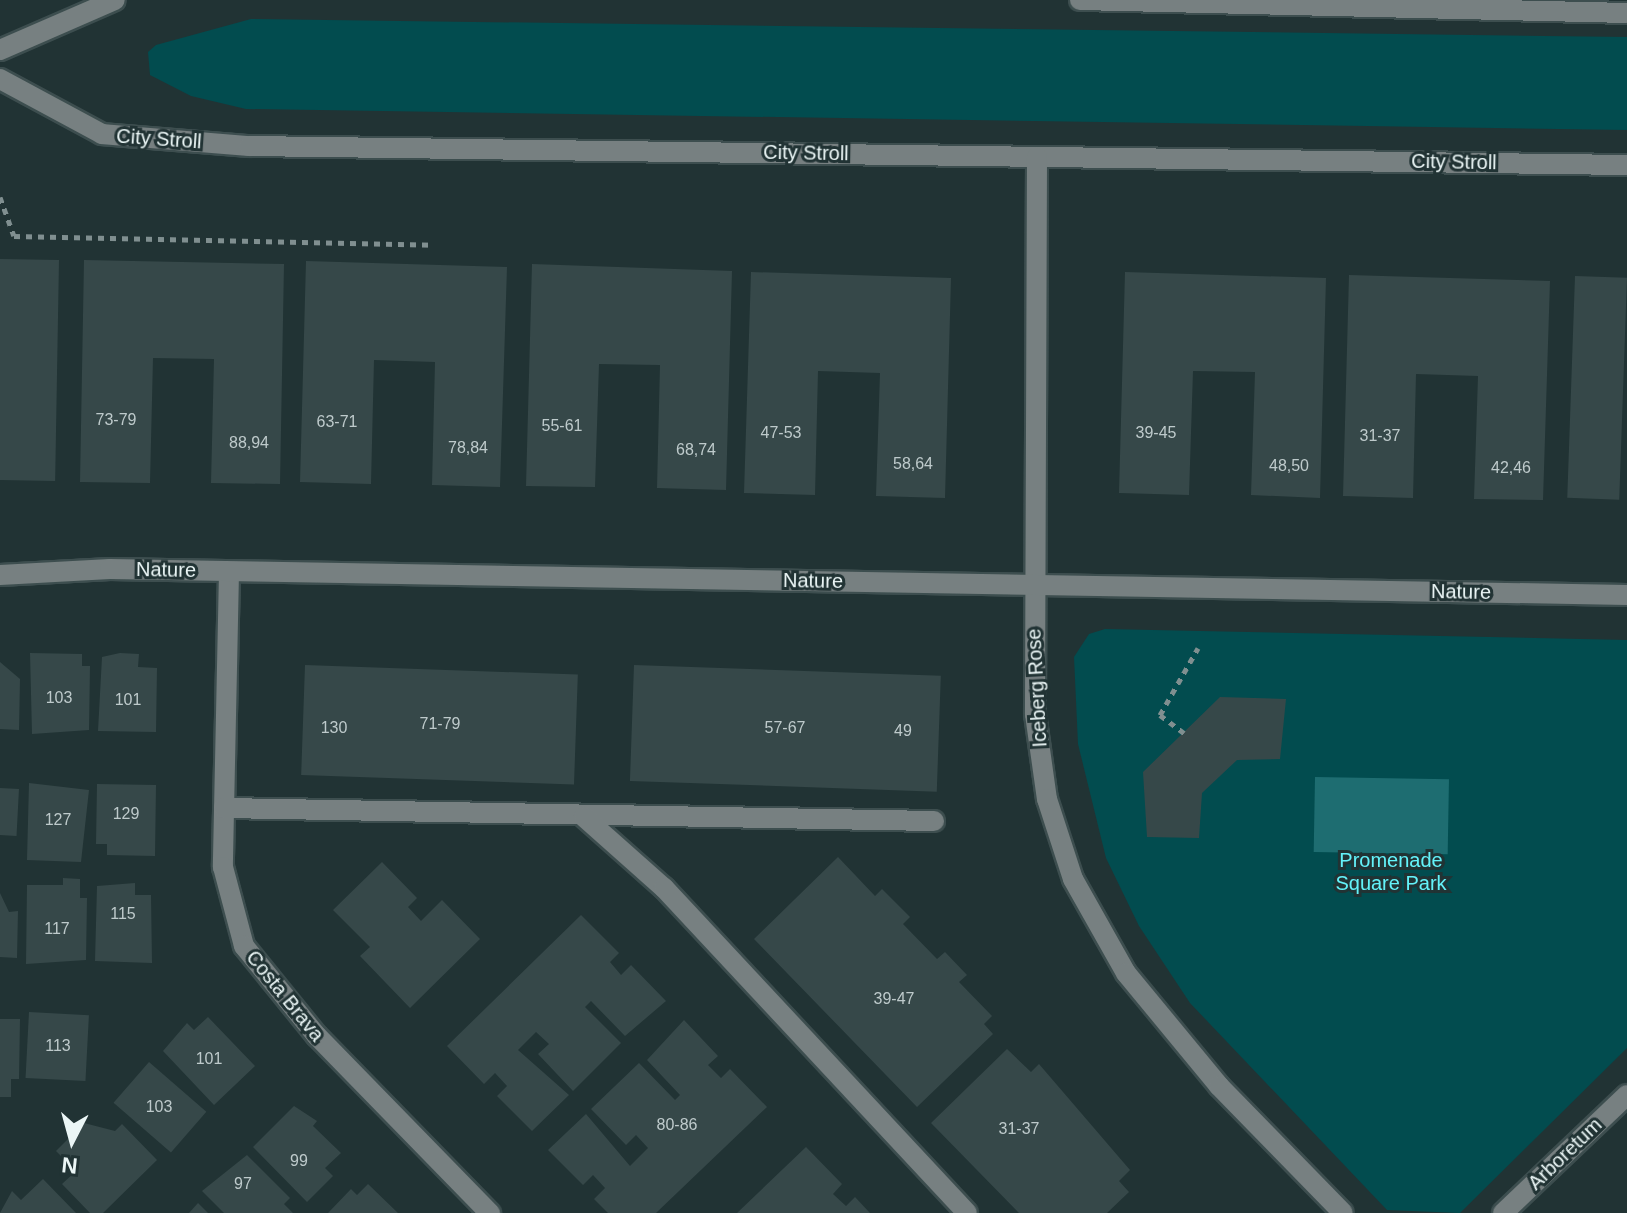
<!DOCTYPE html>
<style>
body{margin:0}
#map{position:relative;width:1627px;height:1213px;overflow:hidden;background:#213334;font-family:Arial,sans-serif}
div>[style]{position:absolute}
.green>*{inset:0;background:#024c4f}
.water>*{inset:0;background:#1e6d71;transform-origin:0 0}
.building>*{inset:0;background:#364849;transform-origin:0 0}
.path>*{height:5px;margin-top:-2.5px;transform-origin:0;background:repeating-linear-gradient(90deg,#808f90 0 6px,transparent 0 12px)}
.roads{filter:drop-shadow(2px 0 #3d4e4f) drop-shadow(-2px 0 #3d4e4f) drop-shadow(0 2px #3d4e4f) drop-shadow(0 -2px #3d4e4f)}
.minor>*{height:20px;margin:-10px;padding:0 10px;transform-origin:10px;border-radius:10px;background:#778081}
span{translate:-50% -50%;white-space:nowrap;text-align:center;line-height:1.15;-webkit-text-stroke:6px #213334;paint-order:stroke}
.number-label{font-size:16px;color:#becacb}
.number-label span{-webkit-text-stroke-width:0}
.street-label{font-size:20px;color:#ebf6f6}
.park-label{font-size:20px;color:#63f2f9}
.north{position:absolute;left:32px;top:1101px;width:80px;height:80px;-webkit-text-stroke:6px #213334;paint-order:stroke;rotate:186deg;font-size:22px;font-weight:700;line-height:32px;text-align:center;color:#ebf6f6}
.north::after{content:'';display:block;margin:auto;width:28px;height:36px;background:#ebf6f6;clip-path:polygon(50% 0,100% 100%,50% 72%,0 100%)}
</style>
<div id="map">
<div class="green">
<div style="clip-path:polygon(251px 19px,1627px 37px,1627px 130px,246px 109px,191px 96px,150px 75px,148px 52px,156px 45px)"></div>
<div style="clip-path:polygon(1105px 629px,1627px 640px,1627px 1048px,1460px 1213px,1387px 1210px,1190px 1003px,1139px 926px,1106px 858px,1078px 744px,1074px 657px,1089px 634px)"></div>
</div>
<div class="water">
<div style="left:1315px;top:777px;width:134px;height:75px;rotate:1deg"></div>
</div>
<div class="building">
<div style="left:0;top:259px;width:59px;height:221px;rotate:1deg"></div>
<div style="clip-path:polygon(84px 260px,284px 264px,280px 484px,211px 483px,214px 359px,153px 358px,150px 483px,80px 482px)"></div>
<div style="clip-path:polygon(306px 261px,507px 267px,500px 487px,432px 485px,435px 362px,374px 360px,371px 484px,300px 482px)"></div>
<div style="clip-path:polygon(532px 264px,732px 271px,726px 490px,657px 488px,660px 365px,599px 364px,595px 487px,526px 486px)"></div>
<div style="clip-path:polygon(751px 272px,951px 278px,945px 498px,876px 496px,880px 373px,818px 371px,815px 495px,744px 493px)"></div>
<div style="clip-path:polygon(1125px 272px,1326px 278px,1320px 498px,1251px 495px,1255px 372px,1193px 371px,1189px 495px,1119px 493px)"></div>
<div style="clip-path:polygon(1349px 275px,1550px 281px,1543px 500px,1474px 499px,1478px 376px,1416px 374px,1413px 498px,1343px 496px)"></div>
<div style="left:1575px;top:276px;width:52px;height:222px;rotate:2deg"></div>
<div style="clip-path:polygon(30px 653px,82px 654px,82px 666px,90px 666px,89px 730px,32px 734px)"></div>
<div style="clip-path:polygon(120px 653px,139px 654px,138px 667px,157px 668px,156px 732px,98px 731px,102px 657px)"></div>
<div style="clip-path:polygon(0 662px,20px 679px,19px 730px,0 729px)"></div>
<div style="left:305px;top:665px;width:273px;height:110px;rotate:2deg"></div>
<div style="left:634px;top:665px;width:307px;height:116px;rotate:2deg"></div>
<div style="clip-path:polygon(1220px 697px,1286px 699px,1280px 759px,1237px 760px,1202px 793px,1199px 838px,1147px 837px,1143px 772px)"></div>
<div style="clip-path:polygon(29px 783px,89px 790px,81px 862px,27px 860px)"></div>
<div style="clip-path:polygon(97px 784px,156px 785px,155px 856px,107px 855px,107px 844px,96px 844px)"></div>
<div style="left:0;top:788px;width:19px;height:47px;rotate:3deg"></div>
<div style="clip-path:polygon(838px 857px,875px 896px,882px 889px,910px 917px,903px 924px,937px 959px,945px 952px,967px 975px,959px 982px,992px 1016px,984px 1024px,993px 1034px,917px 1107px,754px 939px)"></div>
<div style="clip-path:polygon(382px 862px,417px 898px,408px 907px,421px 921px,442px 900px,480px 939px,410px 1008px,360px 956px,370px 947px,333px 910px)"></div>
<div style="clip-path:polygon(63px 878px,80px 879px,80px 898px,87px 898px,86px 960px,26px 964px,27px 885px,63px 885px)"></div>
<div style="clip-path:polygon(135px 883px,135px 895px,151px 895px,152px 963px,95px 961px,97px 886px)"></div>
<div style="clip-path:polygon(0 893px,9px 912px,18px 911px,17px 958px,0 957px)"></div>
<div style="clip-path:polygon(581px 915px,619px 953px,610px 962px,621px 975px,631px 965px,666px 1001px,625px 1036px,591px 1001px,585px 1007px,621px 1043px,573px 1091px,538px 1054px,549px 1044px,536px 1032px,518px 1050px,569px 1095px,532px 1131px,497px 1096px,507px 1086px,495px 1073px,484px 1084px,447px 1046px)"></div>
<div style="left:29px;top:1012px;width:60px;height:66px;rotate:3deg"></div>
<div style="clip-path:polygon(208px 1017px,255px 1066px,214px 1105px,163px 1051px,187px 1023px,194px 1030px)"></div>
<div style="clip-path:polygon(0 1019px,20px 1019px,19px 1079px,11px 1079px,11px 1097px,0 1097px)"></div>
<div style="clip-path:polygon(684px 1020px,718px 1056px,708px 1065px,721px 1078px,730px 1069px,767px 1107px,656px 1213px,608px 1213px,594px 1199px,605px 1188px,593px 1175px,583px 1185px,548px 1150px,586px 1114px,630px 1166px,648px 1148px,636px 1135px,626px 1145px,591px 1109px,639px 1063px,675px 1100px,680px 1095px,647px 1060px)"></div>
<div style="clip-path:polygon(1007px 1049px,1031px 1072px,1039px 1064px,1130px 1170px,1119px 1181px,1129px 1192px,1107px 1213px,1019px 1213px,931px 1123px)"></div>
<div style="left:149px;top:1062px;width:76px;height:54px;rotate:41deg"></div>
<div style="clip-path:polygon(294px 1106px,317px 1121px,313px 1126px,341px 1153px,325px 1168px,333px 1176px,307px 1202px,253px 1147px)"></div>
<div style="clip-path:polygon(84px 1123px,115px 1131px,122px 1124px,157px 1160px,103px 1213px,90px 1213px,62px 1184px,76px 1171px,56px 1151px)"></div>
<div style="clip-path:polygon(806px 1147px,842px 1184px,833px 1194px,846px 1206px,855px 1197px,870px 1213px,737px 1213px)"></div>
<div style="clip-path:polygon(247px 1155px,290px 1198px,284px 1204px,293px 1213px,224px 1213px,202px 1191px)"></div>
<div style="clip-path:polygon(43px 1179px,76px 1213px,0 1213px,12px 1191px,21px 1200px)"></div>
<div style="clip-path:polygon(368px 1184px,398px 1213px,328px 1213px,351px 1189px,357px 1195px)"></div>
<div style="clip-path:polygon(198px 1203px,208px 1213px,189px 1213px)"></div>
</div>
<div class="path">
<div style="left:0;top:197px;width:41px;rotate:70.3deg"></div>
<div style="left:14px;top:236px;width:420px;rotate:1.2deg"></div>
<div style="left:1184px;top:733px;width:30px;rotate:-143deg"></div>
<div style="left:1160px;top:715px;width:77px;rotate:-60.4deg"></div>
</div>
<div class="roads">
<div class="minor">
<div style="left:1080px;top:0;width:547px;rotate:1.36deg"></div>
<div style="left:0;top:50px;width:125px;rotate:-23.5deg"></div>
<div style="left:0;top:79px;width:116px;rotate:28.3deg"></div>
<div style="left:102px;top:134px;width:147px;rotate:4.7deg"></div>
<div style="left:249px;top:146px;width:1378px;rotate:0.79deg"></div>
<div style="left:1037px;top:157px;width:557px;rotate:90.21deg"></div>
<div style="left:1035px;top:714px;width:86px;rotate:82deg"></div>
<div style="left:1047px;top:799px;width:84px;rotate:72deg"></div>
<div style="left:1073px;top:879px;width:108px;rotate:60.6deg"></div>
<div style="left:1126px;top:973px;width:146px;rotate:50.5deg"></div>
<div style="left:1219px;top:1086px;width:177px;rotate:45.7deg"></div>
<div style="left:229px;top:572px;width:295px;rotate:91.2deg"></div>
<div style="left:223px;top:867px;width:82px;rotate:75.1deg"></div>
<div style="left:244px;top:946px;width:116px;rotate:51deg"></div>
<div style="left:317px;top:1036px;width:248px;rotate:45.7deg"></div>
<div style="left:0;top:575px;width:110px;rotate:-3.1deg"></div>
<div style="left:110px;top:569px;width:1517px;rotate:0.98deg"></div>
<div style="left:224px;top:808px;width:710px;rotate:1.05deg"></div>
<div style="left:584px;top:817px;width:107px;rotate:41.6deg"></div>
<div style="left:664px;top:888px;width:444px;rotate:47deg"></div>
<div style="left:1503px;top:1213px;width:171px;rotate:-43.6deg"></div>
</div>
</div>
<div class="number-label">
<span style="left:116px;top:420px">73-79</span>
<span style="left:337px;top:422px">63-71</span>
<span style="left:562px;top:426px">55-61</span>
<span style="left:781px;top:433px">47-53</span>
<span style="left:1156px;top:433px">39-45</span>
<span style="left:1380px;top:436px">31-37</span>
<span style="left:249px;top:443px">88,94</span>
<span style="left:468px;top:448px">78,84</span>
<span style="left:696px;top:450px">68,74</span>
<span style="left:913px;top:464px">58,64</span>
<span style="left:1289px;top:466px">48,50</span>
<span style="left:1511px;top:468px">42,46</span>
<span style="left:59px;top:698px">103</span>
<span style="left:128px;top:700px">101</span>
<span style="left:440px;top:724px">71-79</span>
<span style="left:334px;top:728px">130</span>
<span style="left:785px;top:728px">57-67</span>
<span style="left:903px;top:731px">49</span>
<span style="left:126px;top:814px">129</span>
<span style="left:58px;top:820px">127</span>
<span style="left:123px;top:914px">115</span>
<span style="left:57px;top:929px">117</span>
<span style="left:894px;top:999px">39-47</span>
<span style="left:58px;top:1046px">113</span>
<span style="left:209px;top:1059px">101</span>
<span style="left:159px;top:1107px">103</span>
<span style="left:677px;top:1125px">80-86</span>
<span style="left:1019px;top:1129px">31-37</span>
<span style="left:299px;top:1161px">99</span>
<span style="left:243px;top:1184px">97</span>
</div>
<div class="street-label">
<span style="left:159px;top:139px;rotate:4deg">City Stroll</span>
<span style="left:806px;top:153px;rotate:1deg">City Stroll</span>
<span style="left:1454px;top:162px;rotate:1deg">City Stroll</span>
<span style="left:166px;top:570px;rotate:1deg">Nature</span>
<span style="left:813px;top:581px;rotate:1deg">Nature</span>
<span style="left:1461px;top:592px;rotate:1deg">Nature</span>
<span style="left:1037px;top:688px;rotate:-93deg">Iceberg Rose</span>
<span style="left:285px;top:996px;rotate:51deg">Costa Brava</span>
<span style="left:1565px;top:1154px;rotate:-44deg">Arboretum</span>
</div>
<div class="park-label">
<span style="left:1391px;top:872px">Promenade<br>Square Park</span>
</div>
<div class="north">N</div>
</div>
